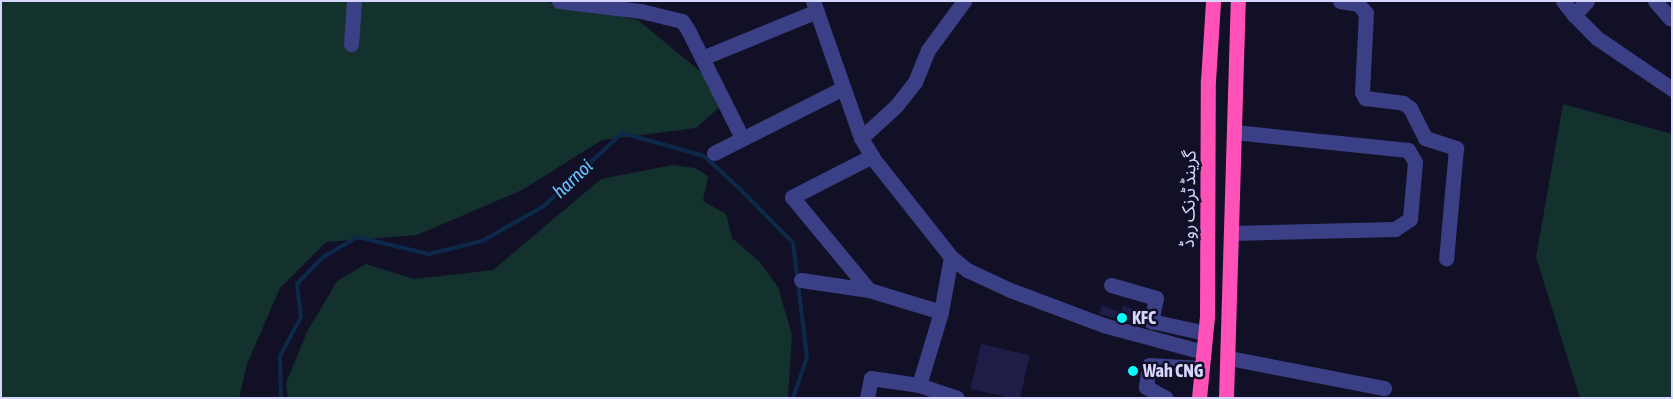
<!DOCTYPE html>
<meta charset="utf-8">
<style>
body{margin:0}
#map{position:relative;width:1673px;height:399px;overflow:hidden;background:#111027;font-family:"Asap Condensed","Noto Sans Arabic",sans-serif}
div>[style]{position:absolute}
.green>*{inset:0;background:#13312d}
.stream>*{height:4px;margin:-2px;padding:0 2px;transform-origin:2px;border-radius:2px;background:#0c294a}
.building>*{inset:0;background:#201c48;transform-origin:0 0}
.minor>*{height:15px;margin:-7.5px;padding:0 7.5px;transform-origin:7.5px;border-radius:7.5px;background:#3b4086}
.highway>*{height:15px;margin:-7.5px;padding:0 7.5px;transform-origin:7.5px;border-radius:7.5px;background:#ff51b7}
.dots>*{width:14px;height:14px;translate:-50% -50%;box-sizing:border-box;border:2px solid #111027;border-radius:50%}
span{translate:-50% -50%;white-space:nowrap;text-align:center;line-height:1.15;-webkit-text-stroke:5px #111027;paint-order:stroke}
.street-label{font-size:18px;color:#d6d6ff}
.poi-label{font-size:18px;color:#d6d6ff;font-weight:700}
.left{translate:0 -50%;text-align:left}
.water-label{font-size:19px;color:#64c7ff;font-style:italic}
.frame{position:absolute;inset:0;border:2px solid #d6d6ff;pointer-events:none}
</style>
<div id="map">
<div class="green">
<div style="clip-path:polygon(1px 1px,541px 1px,638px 20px,731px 97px,696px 128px,602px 140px,522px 190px,417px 235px,326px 242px,280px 288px,247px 364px,239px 398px,1px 398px)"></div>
<div style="clip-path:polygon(1563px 104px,1672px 134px,1672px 398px,1580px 398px,1536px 257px)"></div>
<div style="clip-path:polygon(672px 165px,695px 168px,708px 176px,703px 201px,726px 214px,732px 238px,759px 261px,778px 287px,792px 335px,788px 398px,288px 398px,286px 383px,307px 332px,337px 281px,366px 264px,414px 279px,493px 270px,601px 179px)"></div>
</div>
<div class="stream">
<div style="left:281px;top:398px;width:42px;rotate:-91.4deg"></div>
<div style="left:280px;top:356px;width:44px;rotate:-61.7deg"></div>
<div style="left:301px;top:317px;width:33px;rotate:-97deg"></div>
<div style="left:297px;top:284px;width:37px;rotate:-46deg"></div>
<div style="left:323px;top:257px;width:39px;rotate:-30deg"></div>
<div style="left:357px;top:237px;width:74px;rotate:13.3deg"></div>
<div style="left:429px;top:254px;width:55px;rotate:-13.8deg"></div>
<div style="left:482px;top:241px;width:71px;rotate:-29.4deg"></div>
<div style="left:544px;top:206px;width:107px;rotate:-43.1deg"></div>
<div style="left:622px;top:133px;width:85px;rotate:15.7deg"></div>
<div style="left:704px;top:156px;width:49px;rotate:42.5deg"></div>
<div style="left:740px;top:189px;width:76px;rotate:45.5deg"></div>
<div style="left:793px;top:243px;width:115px;rotate:83deg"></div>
<div style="left:807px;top:357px;width:43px;rotate:108.9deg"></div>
</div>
<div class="building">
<div style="clip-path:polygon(1102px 305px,1121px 313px,1123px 305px,1143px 314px,1144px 326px,1099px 314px)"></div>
<div style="left:981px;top:344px;width:50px;height:46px;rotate:13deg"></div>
</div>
<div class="minor">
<div style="left:559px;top:1px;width:83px;rotate:7deg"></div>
<div style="left:641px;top:11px;width:42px;rotate:13.7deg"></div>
<div style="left:682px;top:21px;width:11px;rotate:56deg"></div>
<div style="left:688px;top:30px;width:121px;rotate:63.4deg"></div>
<div style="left:813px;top:1px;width:145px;rotate:70.7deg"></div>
<div style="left:861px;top:138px;width:27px;rotate:59deg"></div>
<div style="left:875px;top:161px;width:122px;rotate:51.6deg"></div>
<div style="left:951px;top:257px;width:21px;rotate:39deg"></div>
<div style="left:967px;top:270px;width:47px;rotate:24.9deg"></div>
<div style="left:1010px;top:290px;width:99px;rotate:20.6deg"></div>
<div style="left:1103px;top:325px;width:104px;rotate:15.1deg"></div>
<div style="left:1340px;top:1px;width:18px;rotate:9deg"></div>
<div style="left:1358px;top:4px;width:12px;rotate:48deg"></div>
<div style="left:1366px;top:13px;width:79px;rotate:92.9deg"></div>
<div style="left:1362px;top:92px;width:7px;rotate:63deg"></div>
<div style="left:1365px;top:98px;width:38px;rotate:7deg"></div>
<div style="left:1403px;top:103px;width:9px;rotate:36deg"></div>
<div style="left:1410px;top:108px;width:34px;rotate:63deg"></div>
<div style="left:1425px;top:138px;width:33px;rotate:18deg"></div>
<div style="left:1456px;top:148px;width:111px;rotate:95.1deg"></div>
<div style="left:1563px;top:1px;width:18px;rotate:52deg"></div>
<div style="left:1574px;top:15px;width:19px;rotate:-47deg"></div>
<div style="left:1655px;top:1px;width:23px;rotate:49deg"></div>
<div style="left:1574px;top:15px;width:33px;rotate:45deg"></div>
<div style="left:1597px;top:38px;width:91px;rotate:34.2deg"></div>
<div style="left:351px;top:44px;width:43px;rotate:-86deg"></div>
<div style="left:702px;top:58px;width:124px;rotate:-22.2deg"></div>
<div style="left:861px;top:138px;width:47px;rotate:-42.4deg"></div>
<div style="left:896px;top:106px;width:31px;rotate:-52deg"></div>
<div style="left:915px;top:82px;width:35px;rotate:-68deg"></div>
<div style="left:928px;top:50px;width:61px;rotate:-53.7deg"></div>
<div style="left:714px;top:153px;width:144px;rotate:-26.7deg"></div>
<div style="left:872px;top:156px;width:90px;rotate:152.9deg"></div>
<div style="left:792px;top:197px;width:121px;rotate:50.4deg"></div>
<div style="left:869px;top:290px;width:75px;rotate:17deg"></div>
<div style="left:1232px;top:233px;width:163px;rotate:-1.4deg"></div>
<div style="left:1395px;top:229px;width:18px;rotate:-34deg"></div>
<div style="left:1410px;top:219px;width:57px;rotate:-85deg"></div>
<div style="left:1415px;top:162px;width:14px;rotate:-120deg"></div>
<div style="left:1408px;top:150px;width:175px;rotate:-174.1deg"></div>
<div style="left:801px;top:280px;width:69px;rotate:8.4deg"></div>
<div style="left:1111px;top:285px;width:47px;rotate:16.1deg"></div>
<div style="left:1156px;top:298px;width:24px;rotate:102deg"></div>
<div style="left:1151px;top:321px;width:55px;rotate:12.5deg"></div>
<div style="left:1229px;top:358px;width:158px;rotate:11deg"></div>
<div style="left:919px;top:385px;width:76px;rotate:-73.2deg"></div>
<div style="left:941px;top:312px;width:56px;rotate:-79.7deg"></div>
<div style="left:867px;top:398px;width:20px;rotate:-79deg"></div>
<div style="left:871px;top:378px;width:49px;rotate:8.3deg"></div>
<div style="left:919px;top:385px;width:40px;rotate:18.9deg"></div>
<div style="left:1166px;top:398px;width:23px;rotate:-151deg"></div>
<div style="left:1146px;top:387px;width:22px;rotate:-82deg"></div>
<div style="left:1149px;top:365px;width:52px;rotate:3.3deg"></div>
</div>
<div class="highway">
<div style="left:1199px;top:398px;width:82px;rotate:-84.4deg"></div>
<div style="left:1207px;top:316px;width:235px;rotate:-89.8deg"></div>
<div style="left:1208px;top:81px;width:80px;rotate:-86.4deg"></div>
<div style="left:1226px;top:398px;width:397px;rotate:-88.3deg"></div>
</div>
<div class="dots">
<div style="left:1122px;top:318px;background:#03fefd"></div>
<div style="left:1133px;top:371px;background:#03fefd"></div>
</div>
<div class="street-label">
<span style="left:1189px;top:199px;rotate:-89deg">گرینڈ ٹرنک روڈ</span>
</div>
<div class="poi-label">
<span class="left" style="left:1132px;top:318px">KFC</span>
<span class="left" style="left:1143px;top:371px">Wah CNG</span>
</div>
<div class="water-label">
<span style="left:573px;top:179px;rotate:-43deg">harnoi</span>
</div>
<div class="frame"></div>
</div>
